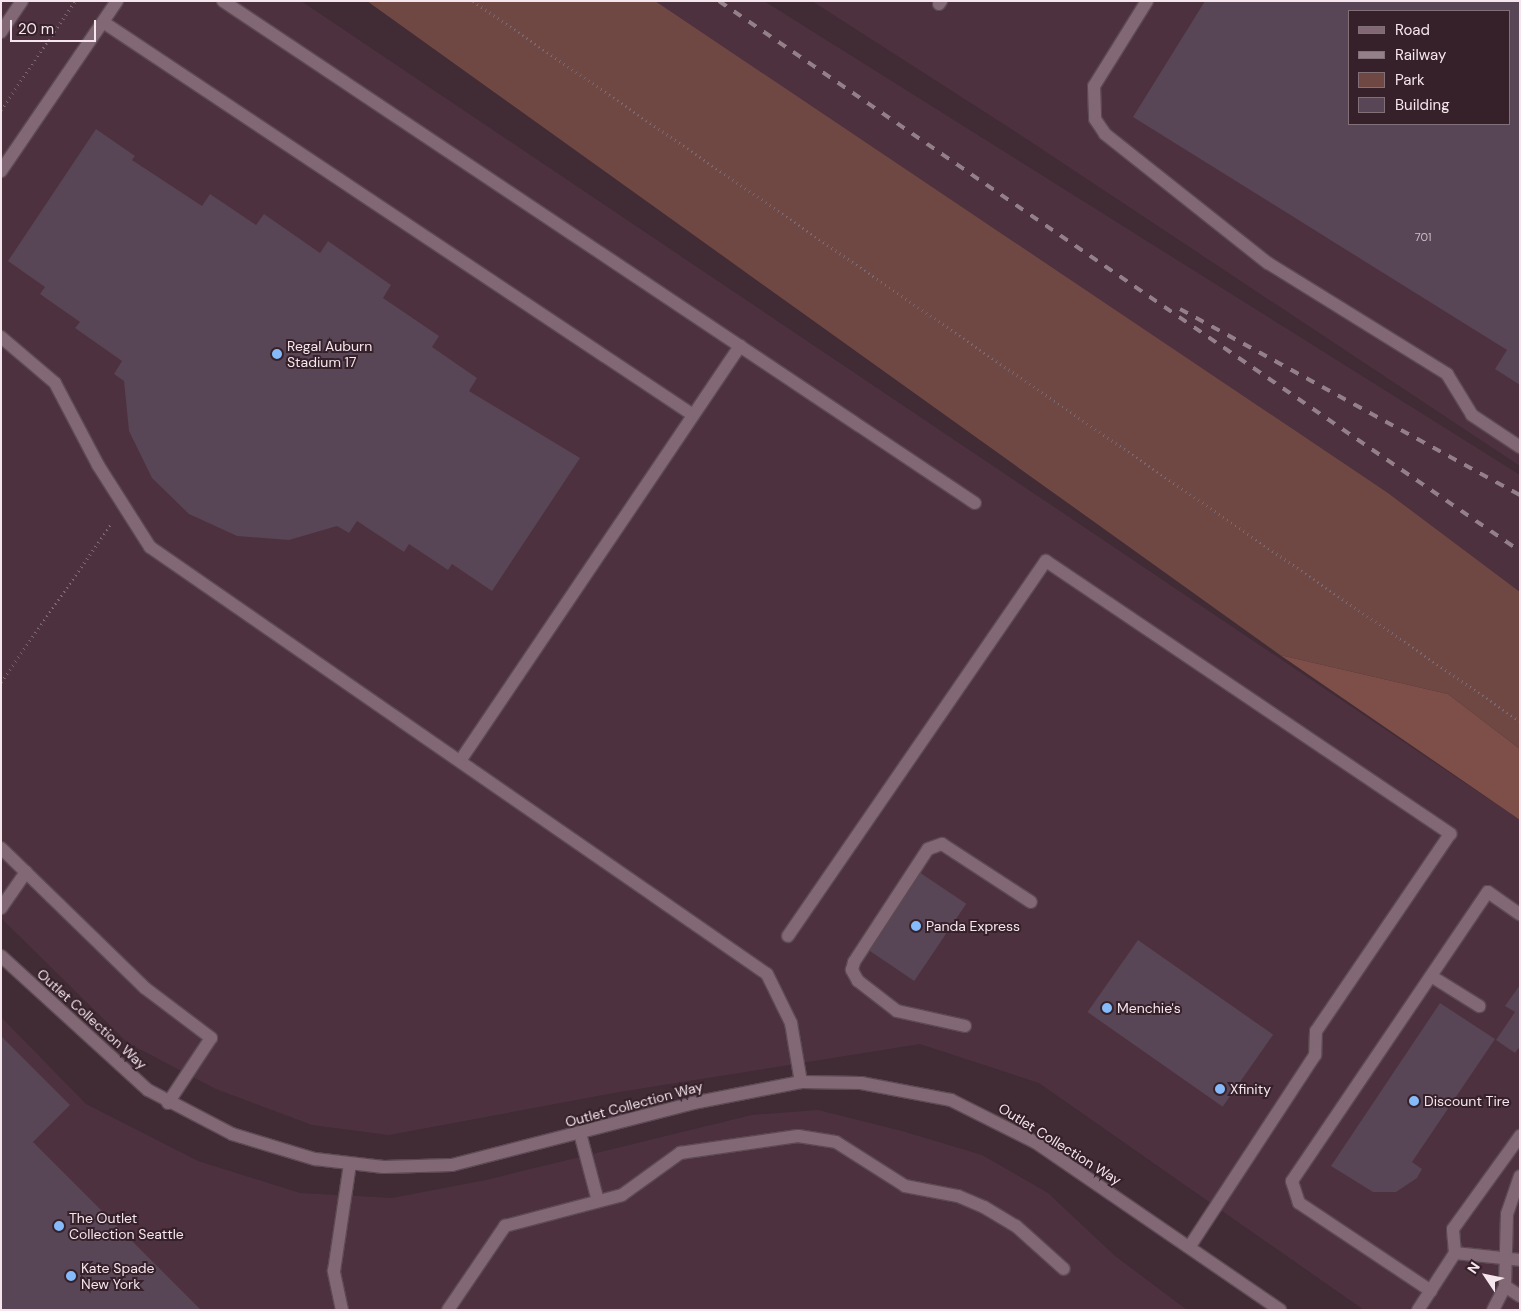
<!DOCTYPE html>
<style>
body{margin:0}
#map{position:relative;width:1521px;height:1311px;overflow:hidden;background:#412b35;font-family:"DM Sans",sans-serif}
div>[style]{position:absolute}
.built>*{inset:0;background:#4e313f}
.green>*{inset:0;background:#6f4843}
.forest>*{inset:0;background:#7e4e48}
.building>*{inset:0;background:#584555;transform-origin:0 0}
.path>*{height:3px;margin-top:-1.5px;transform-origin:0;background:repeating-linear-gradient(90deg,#7c6871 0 1px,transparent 0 5px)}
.roads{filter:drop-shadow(1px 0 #5d4a53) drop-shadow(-1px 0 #5d4a53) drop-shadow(0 1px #5d4a53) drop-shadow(0 -1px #5d4a53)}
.minor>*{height:12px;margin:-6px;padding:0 6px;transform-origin:6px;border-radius:6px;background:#826874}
.rail>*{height:4px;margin-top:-2px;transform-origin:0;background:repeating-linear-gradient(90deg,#938088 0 9px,transparent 0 18px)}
.dots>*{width:14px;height:14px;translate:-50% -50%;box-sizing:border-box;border:2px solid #36212b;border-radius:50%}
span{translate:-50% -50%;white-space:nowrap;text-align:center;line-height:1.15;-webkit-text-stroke:4px #36212b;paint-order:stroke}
.number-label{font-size:11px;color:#cebec7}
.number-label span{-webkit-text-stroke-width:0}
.poi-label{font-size:14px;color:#f5e6ed}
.left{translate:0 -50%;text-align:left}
.street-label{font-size:14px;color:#f5e6ed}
.frame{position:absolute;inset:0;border:2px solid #f5e6ed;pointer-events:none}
.legend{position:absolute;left:1348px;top:10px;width:162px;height:115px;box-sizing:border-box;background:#36212b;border:1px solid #827079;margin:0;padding:6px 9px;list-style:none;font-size:15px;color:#f5e6ed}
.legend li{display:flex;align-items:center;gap:10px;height:25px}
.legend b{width:25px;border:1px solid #827079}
.north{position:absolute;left:1461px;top:1251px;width:50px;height:50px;-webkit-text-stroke:4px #36212b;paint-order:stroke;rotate:304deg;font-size:14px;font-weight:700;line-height:20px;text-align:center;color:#f5e6ed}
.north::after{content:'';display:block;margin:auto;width:18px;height:22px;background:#f5e6ed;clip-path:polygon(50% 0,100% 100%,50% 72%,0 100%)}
.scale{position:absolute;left:10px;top:20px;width:86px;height:22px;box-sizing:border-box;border:2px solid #f5e6ed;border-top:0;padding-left:6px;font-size:15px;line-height:18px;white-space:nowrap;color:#f5e6ed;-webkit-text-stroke:4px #36212b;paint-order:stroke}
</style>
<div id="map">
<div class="built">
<div style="clip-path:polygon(1px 1px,301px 1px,1520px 820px,1520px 1310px,1364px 1310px,1039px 1083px,920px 1044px,619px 1092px,389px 1135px,312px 1125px,216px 1089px,128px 1043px,1px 918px)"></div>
<div style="clip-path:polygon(651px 1px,764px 1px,1520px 475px,1520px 592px,1388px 493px)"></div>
<div style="clip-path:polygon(evenodd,812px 1px,1520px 1px,1520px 466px,1016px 132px,812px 1px,1350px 11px,1510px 11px,1510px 124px,1350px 124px,1350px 11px)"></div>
<div style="clip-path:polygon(1px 1017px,86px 1104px,198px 1161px,300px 1193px,392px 1198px,486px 1180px,752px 1115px,818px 1110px,902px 1131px,982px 1155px,1048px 1193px,1115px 1256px,1187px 1310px,1px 1310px)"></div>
</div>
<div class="green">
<div style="clip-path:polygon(367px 1px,655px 1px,1388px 493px,1520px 592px,1520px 749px,1448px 694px,1280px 655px)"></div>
</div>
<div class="forest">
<div style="clip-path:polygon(1280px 655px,1448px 694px,1520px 749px,1520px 820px)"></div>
</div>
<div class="building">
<div style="clip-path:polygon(evenodd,1205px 1px,1520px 1px,1520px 385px,1495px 369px,1507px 350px,1133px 117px,1205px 1px,1350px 11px,1510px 11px,1510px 124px,1350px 124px,1350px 11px)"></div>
<div style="clip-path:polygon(96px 129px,135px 156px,132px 160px,202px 206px,210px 194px,256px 225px,264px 214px,320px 253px,328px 241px,391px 285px,383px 298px,439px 336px,432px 347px,477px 378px,469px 391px,580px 458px,492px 591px,452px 564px,448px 570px,409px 544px,404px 552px,357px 521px,349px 533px,337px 526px,289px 540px,237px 536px,189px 514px,152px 478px,129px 431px,124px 381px,114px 374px,122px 361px,75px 328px,80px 322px,40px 294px,45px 287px,8px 261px)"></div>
<div style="left:919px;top:872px;width:57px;height:93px;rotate:34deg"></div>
<div style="left:1138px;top:940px;width:165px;height:88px;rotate:35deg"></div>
<div style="clip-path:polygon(1520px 985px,1520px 1046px,1515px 1053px,1496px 1040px,1515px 1012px,1505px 1006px)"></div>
<div style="clip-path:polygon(1440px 1003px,1495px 1039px,1412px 1162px,1422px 1169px,1417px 1178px,1396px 1192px,1373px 1192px,1331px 1166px)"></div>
<div style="clip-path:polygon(1px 1036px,70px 1105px,33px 1142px,201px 1310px,1px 1310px)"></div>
</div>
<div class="path">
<div style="left:473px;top:1px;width:1271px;rotate:34.52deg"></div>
<div style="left:1px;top:110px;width:132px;rotate:-55.8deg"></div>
<div style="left:1px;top:682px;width:194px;rotate:-55.1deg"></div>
</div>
<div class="roads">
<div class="minor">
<div style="left:223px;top:1px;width:904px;rotate:33.73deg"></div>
<div style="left:1147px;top:1px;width:100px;rotate:121.9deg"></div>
<div style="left:1094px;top:86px;width:33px;rotate:88deg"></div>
<div style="left:1095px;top:119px;width:18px;rotate:56deg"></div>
<div style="left:1105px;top:134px;width:208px;rotate:38.4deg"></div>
<div style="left:1268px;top:263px;width:211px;rotate:31.8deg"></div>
<div style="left:1447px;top:374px;width:48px;rotate:58.6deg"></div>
<div style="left:1472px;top:415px;width:58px;rotate:33.7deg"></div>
<div style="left:939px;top:4px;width:4px;rotate:-56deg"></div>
<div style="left:103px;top:22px;width:709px;rotate:33.67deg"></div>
<div style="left:1px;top:32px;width:37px;rotate:-56deg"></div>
<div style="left:1px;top:171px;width:206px;rotate:-55.7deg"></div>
<div style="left:1px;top:337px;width:71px;rotate:40.4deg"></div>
<div style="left:55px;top:383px;width:93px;rotate:62.3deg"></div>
<div style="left:98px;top:465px;width:97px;rotate:57.6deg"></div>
<div style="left:150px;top:547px;width:750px;rotate:34.69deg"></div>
<div style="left:767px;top:974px;width:55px;rotate:63.9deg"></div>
<div style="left:791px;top:1023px;width:60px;rotate:80.4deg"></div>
<div style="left:460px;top:761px;width:501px;rotate:-55.99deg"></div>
<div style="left:1px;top:848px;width:201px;rotate:44.2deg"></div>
<div style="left:145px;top:988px;width:83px;rotate:37.1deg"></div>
<div style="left:211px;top:1038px;width:78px;rotate:123.5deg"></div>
<div style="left:1px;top:908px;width:44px;rotate:-55.2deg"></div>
<div style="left:788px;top:936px;width:455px;rotate:-55.5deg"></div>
<div style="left:1046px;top:561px;width:488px;rotate:34deg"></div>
<div style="left:1450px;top:834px;width:238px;rotate:124.2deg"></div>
<div style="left:1316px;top:1031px;width:24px;rotate:92deg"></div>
<div style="left:1315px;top:1055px;width:228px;rotate:123.2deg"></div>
<div style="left:1px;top:956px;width:199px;rotate:42.4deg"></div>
<div style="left:148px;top:1090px;width:95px;rotate:27.6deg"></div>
<div style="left:232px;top:1134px;width:87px;rotate:16.8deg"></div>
<div style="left:315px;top:1159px;width:69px;rotate:6.6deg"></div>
<div style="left:384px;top:1167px;width:68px;rotate:-1.7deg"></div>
<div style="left:452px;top:1165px;width:249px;rotate:-14.4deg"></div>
<div style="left:693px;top:1103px;width:110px;rotate:-11deg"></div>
<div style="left:801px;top:1082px;width:60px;rotate:1deg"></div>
<div style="left:861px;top:1083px;width:92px;rotate:10.7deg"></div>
<div style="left:951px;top:1100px;width:94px;rotate:26.6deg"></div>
<div style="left:1035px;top:1142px;width:297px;rotate:34.4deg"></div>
<div style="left:1431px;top:976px;width:57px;rotate:32deg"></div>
<div style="left:965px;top:1026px;width:70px;rotate:-167.6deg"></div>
<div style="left:897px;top:1011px;width:49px;rotate:-142.4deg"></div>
<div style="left:858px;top:981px;width:13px;rotate:-119deg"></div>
<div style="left:852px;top:970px;width:8px;rotate:-76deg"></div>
<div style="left:854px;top:962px;width:135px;rotate:-56.8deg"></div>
<div style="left:928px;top:849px;width:15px;rotate:-20deg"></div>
<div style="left:942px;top:844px;width:106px;rotate:33.1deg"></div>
<div style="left:580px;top:1133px;width:70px;rotate:75.2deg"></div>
<div style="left:1455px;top:1253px;width:65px;rotate:6.1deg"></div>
<div style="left:1505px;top:1286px;width:18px;rotate:34deg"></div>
<div style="left:1431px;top:1291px;width:159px;rotate:-146.3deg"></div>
<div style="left:1299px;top:1203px;width:23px;rotate:-108deg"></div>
<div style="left:1292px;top:1181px;width:349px;rotate:-55.9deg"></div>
<div style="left:1488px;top:892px;width:39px;rotate:35deg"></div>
<div style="left:342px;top:1310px;width:40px;rotate:-102deg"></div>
<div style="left:334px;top:1271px;width:108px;rotate:-81.5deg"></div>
<div style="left:448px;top:1310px;width:102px;rotate:-55.8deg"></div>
<div style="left:505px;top:1226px;width:121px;rotate:-14.8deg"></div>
<div style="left:622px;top:1195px;width:72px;rotate:-35.9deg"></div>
<div style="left:680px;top:1153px;width:119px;rotate:-8.2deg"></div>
<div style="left:798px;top:1136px;width:38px;rotate:9deg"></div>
<div style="left:836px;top:1142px;width:82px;rotate:32.5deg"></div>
<div style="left:905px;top:1186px;width:54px;rotate:10.7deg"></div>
<div style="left:958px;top:1196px;width:28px;rotate:23deg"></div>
<div style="left:984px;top:1207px;width:37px;rotate:31deg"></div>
<div style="left:1016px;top:1226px;width:64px;rotate:41.9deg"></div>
<div style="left:1418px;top:1310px;width:68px;rotate:-57deg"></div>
<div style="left:1455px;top:1253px;width:24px;rotate:-95deg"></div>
<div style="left:1453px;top:1229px;width:115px;rotate:-54.2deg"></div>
<div style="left:1493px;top:1310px;width:27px;rotate:-63deg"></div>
<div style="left:1505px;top:1286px;width:72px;rotate:-88.4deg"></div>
<div style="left:1507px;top:1214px;width:40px;rotate:-71.1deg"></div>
</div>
</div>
<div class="rail">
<div style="left:719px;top:1px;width:972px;rotate:34.48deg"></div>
<div style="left:1180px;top:309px;width:388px;rotate:28.7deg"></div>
</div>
<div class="dots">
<div style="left:277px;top:354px;background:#86bbfb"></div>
<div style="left:916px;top:926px;background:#86bbfb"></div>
<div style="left:1107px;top:1008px;background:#86bbfb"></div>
<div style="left:1220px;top:1089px;background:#86bbfb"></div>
<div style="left:1414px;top:1101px;background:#86bbfb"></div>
<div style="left:59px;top:1226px;background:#86bbfb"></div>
<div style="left:71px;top:1276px;background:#86bbfb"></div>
</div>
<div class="number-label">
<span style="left:1423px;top:237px">701</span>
</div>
<div class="poi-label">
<span class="left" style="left:287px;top:354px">Regal Auburn<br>Stadium 17</span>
<span class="left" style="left:926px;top:926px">Panda Express</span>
<span class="left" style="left:1117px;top:1008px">Menchie's</span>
<span class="left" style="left:1230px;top:1089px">Xfinity</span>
<span class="left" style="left:1424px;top:1101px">Discount Tire</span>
<span class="left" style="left:69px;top:1226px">The Outlet<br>Collection Seattle</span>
<span class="left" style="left:81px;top:1276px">Kate Spade<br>New York</span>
</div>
<div class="street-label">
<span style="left:92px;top:1019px;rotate:42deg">Outlet Collection Way</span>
<span style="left:634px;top:1104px;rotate:-15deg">Outlet Collection Way</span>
<span style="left:1060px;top:1144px;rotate:32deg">Outlet Collection Way</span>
</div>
<div class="frame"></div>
<ul class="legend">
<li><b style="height:6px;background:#826874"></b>Road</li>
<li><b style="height:6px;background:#938088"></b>Railway</li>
<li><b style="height:14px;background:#6f4843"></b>Park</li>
<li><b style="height:14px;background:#584555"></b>Building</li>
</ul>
<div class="north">N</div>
<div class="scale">20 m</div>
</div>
